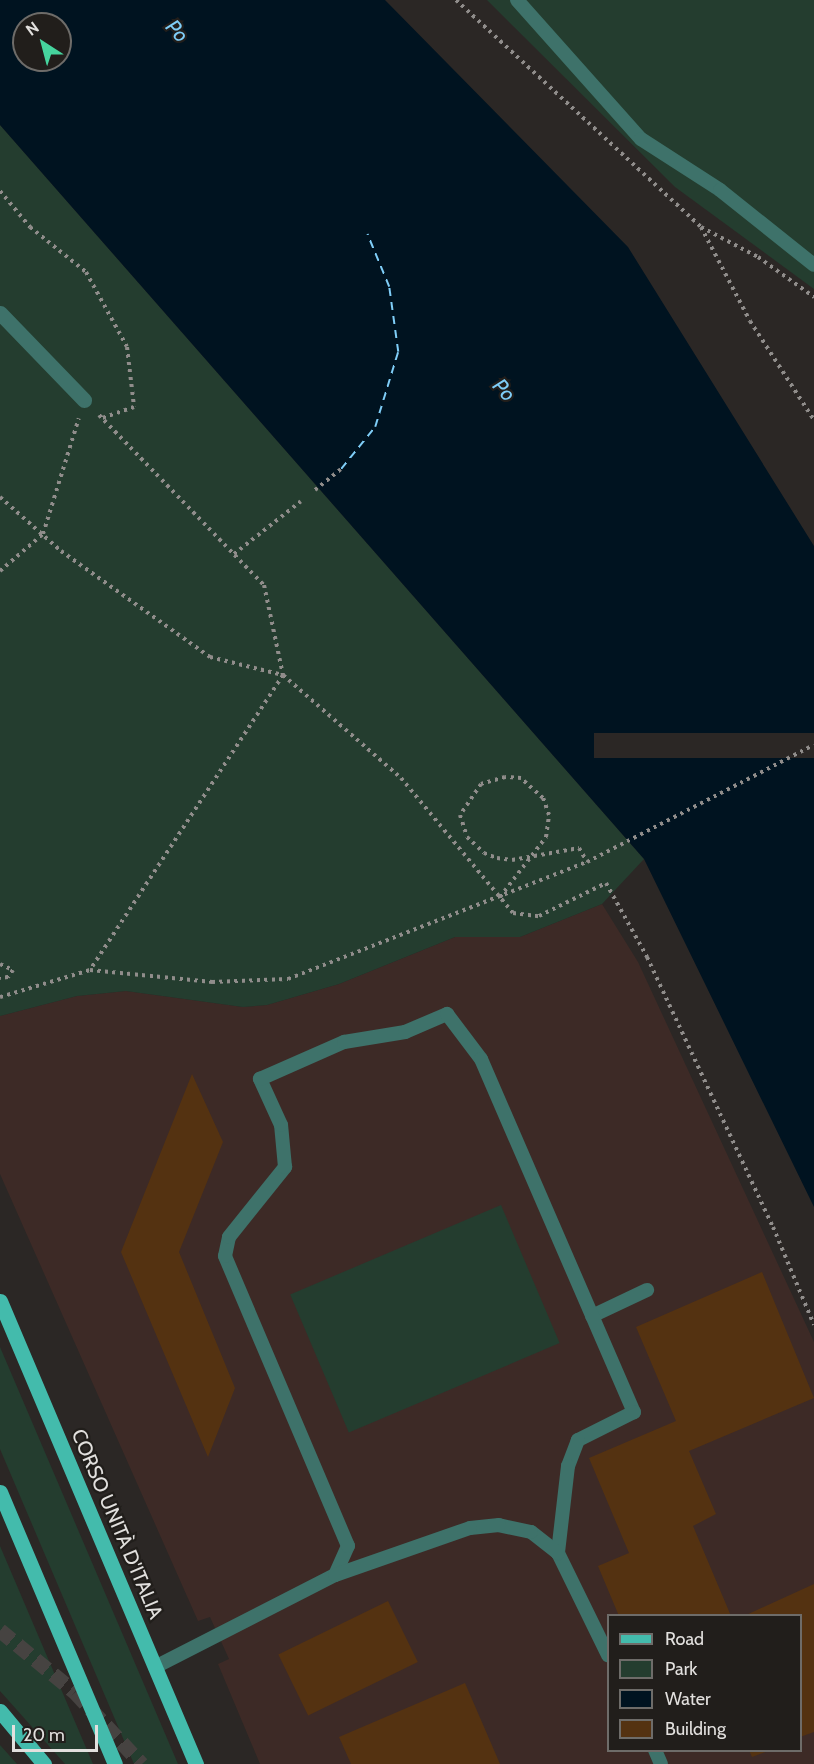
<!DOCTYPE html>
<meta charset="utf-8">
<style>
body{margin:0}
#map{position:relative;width:814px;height:1764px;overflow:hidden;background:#2b2725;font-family:Cabin,sans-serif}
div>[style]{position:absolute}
.commercial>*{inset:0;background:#3d2a26}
.green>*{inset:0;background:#243d2f;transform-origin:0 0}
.water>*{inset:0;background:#001320}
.pier>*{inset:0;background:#2b2725;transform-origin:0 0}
.ferry>*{height:1.5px;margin-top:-0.75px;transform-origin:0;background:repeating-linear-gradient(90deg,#7fcef8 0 8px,transparent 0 14px)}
.building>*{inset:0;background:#543211;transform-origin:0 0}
.primary-tunnel>*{height:15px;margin-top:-7.5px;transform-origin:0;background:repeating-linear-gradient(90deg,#464341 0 15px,transparent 0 23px)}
.path>*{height:4px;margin-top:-2px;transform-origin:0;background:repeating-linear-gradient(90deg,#908d8b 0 3px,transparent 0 7.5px)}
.lane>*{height:14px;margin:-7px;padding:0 7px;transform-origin:7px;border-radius:7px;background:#3e726a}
.street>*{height:15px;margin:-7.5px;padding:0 7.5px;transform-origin:7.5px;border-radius:7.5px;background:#3e726a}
.primary>*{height:15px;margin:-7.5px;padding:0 7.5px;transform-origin:7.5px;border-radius:7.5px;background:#43bbac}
.path-bridge>*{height:4px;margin-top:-2px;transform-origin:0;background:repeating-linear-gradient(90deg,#908d8b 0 3px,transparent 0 7.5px)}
span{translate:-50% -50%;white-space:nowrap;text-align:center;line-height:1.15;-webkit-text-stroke:4.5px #211e1b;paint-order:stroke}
.street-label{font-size:20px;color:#e2e0de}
.water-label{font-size:21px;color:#7fcef8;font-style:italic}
.legend{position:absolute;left:607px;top:1614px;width:195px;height:138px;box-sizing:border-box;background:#211e1b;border:2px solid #6e6c69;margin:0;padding:8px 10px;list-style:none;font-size:18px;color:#e2e0de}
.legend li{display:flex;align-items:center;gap:12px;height:30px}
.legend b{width:30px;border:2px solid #6e6c69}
.north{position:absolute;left:12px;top:12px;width:60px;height:60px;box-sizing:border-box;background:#211e1b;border:2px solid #6e6c69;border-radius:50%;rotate:324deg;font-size:16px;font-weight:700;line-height:24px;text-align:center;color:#e2e0de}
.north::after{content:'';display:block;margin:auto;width:21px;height:27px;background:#46d49e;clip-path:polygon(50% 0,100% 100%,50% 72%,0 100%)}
.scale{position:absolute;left:12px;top:1725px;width:86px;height:27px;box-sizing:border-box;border:3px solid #e2e0de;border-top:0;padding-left:8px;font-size:18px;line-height:21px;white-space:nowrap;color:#e2e0de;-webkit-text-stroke:4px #211e1b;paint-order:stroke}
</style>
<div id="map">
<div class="commercial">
<div style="clip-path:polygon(evenodd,602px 904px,638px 962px,814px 1342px,814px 1764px,260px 1764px,218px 1664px,229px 1659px,210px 1617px,198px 1621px,0 1174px,0 1016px,77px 996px,126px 991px,243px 1007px,267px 1005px,339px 984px,455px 937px,520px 937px,602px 904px,608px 1616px,800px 1616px,800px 1750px,608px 1750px,608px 1616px)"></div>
</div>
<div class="green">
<div style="clip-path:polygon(487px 0,814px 0,814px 289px,675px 187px)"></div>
<div style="clip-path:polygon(0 125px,644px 859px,602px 904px,520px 937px,455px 937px,339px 984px,267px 1005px,243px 1007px,126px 991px,77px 996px,0 1016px)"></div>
<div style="left:501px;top:1205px;width:150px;height:229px;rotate:67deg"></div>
<div style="clip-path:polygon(0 1347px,178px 1764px,134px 1764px,0 1449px)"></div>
<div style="clip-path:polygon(0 1546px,93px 1764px,65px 1764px,0 1691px)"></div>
<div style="clip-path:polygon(0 1745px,17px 1764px,0 1764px)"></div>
</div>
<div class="water">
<div style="clip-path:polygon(evenodd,0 0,385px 0,628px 247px,814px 546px,814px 1207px,644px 859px,0 125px,0 0,24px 24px,60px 24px,60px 60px,24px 60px,24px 24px)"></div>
</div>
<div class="pier">
<div style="left:814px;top:733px;width:25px;height:220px;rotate:90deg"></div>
</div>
<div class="ferry">
<div style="left:341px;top:469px;width:54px;rotate:-51deg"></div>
<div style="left:375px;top:427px;width:78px;rotate:-73deg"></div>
<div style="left:398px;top:352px;width:66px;rotate:-97.9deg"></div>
<div style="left:389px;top:287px;width:57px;rotate:-112.5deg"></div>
</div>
<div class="building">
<div style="clip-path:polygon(192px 1074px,223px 1142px,179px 1252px,235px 1388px,208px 1457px,121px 1252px)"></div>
<div style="clip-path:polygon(762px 1272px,814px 1398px,689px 1451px,716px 1514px,693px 1526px,731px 1616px,619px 1616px,598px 1566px,629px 1553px,589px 1458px,676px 1421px,636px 1327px)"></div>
<div style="clip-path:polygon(814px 1584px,814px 1732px,800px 1737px,800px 1616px,744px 1616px)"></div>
<div style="left:388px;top:1601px;width:68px;height:122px;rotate:64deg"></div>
<div style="clip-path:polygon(465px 1683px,500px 1764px,351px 1764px,339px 1737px)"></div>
<div style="clip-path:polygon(749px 1750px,768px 1750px,768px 1751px,752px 1757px)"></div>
</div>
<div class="primary-tunnel">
<div style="left:0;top:1630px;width:97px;rotate:39.6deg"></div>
<div style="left:75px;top:1692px;width:98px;rotate:47.1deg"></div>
</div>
<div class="path">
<div style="left:456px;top:0;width:334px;rotate:42.8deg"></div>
<div style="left:701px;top:227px;width:64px;rotate:27.8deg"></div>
<div style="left:758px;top:257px;width:69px;rotate:35.5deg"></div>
<div style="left:0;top:191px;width:47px;rotate:50.2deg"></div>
<div style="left:30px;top:227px;width:72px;rotate:38.8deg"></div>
<div style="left:86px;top:272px;width:85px;rotate:61.3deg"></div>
<div style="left:127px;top:347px;width:60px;rotate:83.3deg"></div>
<div style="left:134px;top:407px;width:34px;rotate:161deg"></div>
<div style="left:701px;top:227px;width:106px;rotate:62.5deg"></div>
<div style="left:750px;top:321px;width:118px;rotate:57.1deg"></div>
<div style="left:99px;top:415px;width:237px;rotate:45.9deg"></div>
<div style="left:264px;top:585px;width:92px;rotate:78.1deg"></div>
<div style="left:283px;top:675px;width:157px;rotate:41.1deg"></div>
<div style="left:401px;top:778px;width:175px;rotate:50.3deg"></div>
<div style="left:513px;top:913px;width:26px;rotate:7deg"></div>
<div style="left:539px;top:916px;width:75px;rotate:-26.2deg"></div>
<div style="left:606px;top:883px;width:85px;rotate:61deg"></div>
<div style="left:647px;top:957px;width:298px;rotate:65deg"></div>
<div style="left:773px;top:1227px;width:106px;rotate:67.3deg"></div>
<div style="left:315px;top:490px;width:33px;rotate:-39deg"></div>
<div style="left:0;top:497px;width:81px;rotate:41.5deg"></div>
<div style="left:61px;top:551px;width:183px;rotate:35.4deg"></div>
<div style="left:210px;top:657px;width:75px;rotate:13.9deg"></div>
<div style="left:283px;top:675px;width:353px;rotate:123.2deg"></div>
<div style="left:234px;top:554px;width:85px;rotate:-38.3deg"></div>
<div style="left:0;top:571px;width:57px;rotate:-40.7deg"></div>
<div style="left:43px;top:534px;width:121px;rotate:-72.8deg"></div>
<div style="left:500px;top:897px;width:76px;rotate:-52.5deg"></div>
<div style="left:0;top:964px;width:14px;rotate:25deg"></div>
<div style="left:13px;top:970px;width:9px;rotate:126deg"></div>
<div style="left:8px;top:977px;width:8px;rotate:173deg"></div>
<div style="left:0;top:997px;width:94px;rotate:-16.7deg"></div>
<div style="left:90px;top:970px;width:123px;rotate:5.6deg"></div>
<div style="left:212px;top:982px;width:76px;rotate:-2.3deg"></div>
<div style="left:288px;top:979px;width:321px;rotate:-21.4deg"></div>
<div style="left:587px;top:862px;width:255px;rotate:-27.3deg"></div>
</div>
<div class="lane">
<div style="left:517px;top:0;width:186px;rotate:48.3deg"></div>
<div style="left:641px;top:139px;width:94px;rotate:32.8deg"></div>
<div style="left:720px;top:190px;width:120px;rotate:38.6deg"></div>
<div style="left:592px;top:1316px;width:61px;rotate:-25.3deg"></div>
<div style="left:558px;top:1553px;width:114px;rotate:63.9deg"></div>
<div style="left:155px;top:1667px;width:202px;rotate:-27.1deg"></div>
<div style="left:335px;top:1575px;width:32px;rotate:-66deg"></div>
<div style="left:348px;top:1546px;width:315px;rotate:-113deg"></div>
<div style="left:225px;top:1256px;width:19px;rotate:-78deg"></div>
<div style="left:229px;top:1237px;width:90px;rotate:-51.3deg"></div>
<div style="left:285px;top:1167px;width:42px;rotate:-95.4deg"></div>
<div style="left:281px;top:1125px;width:51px;rotate:-114.5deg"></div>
<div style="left:260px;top:1079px;width:92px;rotate:-23.8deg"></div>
<div style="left:344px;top:1042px;width:62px;rotate:-9.3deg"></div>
<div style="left:405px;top:1032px;width:46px;rotate:-23.2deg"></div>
<div style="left:447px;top:1014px;width:56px;rotate:52.9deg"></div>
<div style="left:481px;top:1059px;width:385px;rotate:66.6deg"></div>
<div style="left:634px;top:1412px;width:63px;rotate:153.4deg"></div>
<div style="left:578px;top:1440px;width:28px;rotate:111deg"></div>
<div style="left:568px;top:1466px;width:88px;rotate:96.6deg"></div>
<div style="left:558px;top:1553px;width:34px;rotate:-142deg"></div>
<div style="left:531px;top:1532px;width:33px;rotate:-168deg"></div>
<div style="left:499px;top:1525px;width:29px;rotate:174deg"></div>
<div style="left:470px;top:1528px;width:143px;rotate:160.8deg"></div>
<div style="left:655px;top:1750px;width:15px;rotate:67deg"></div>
</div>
<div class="street">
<div style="left:0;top:313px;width:121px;rotate:46deg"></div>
</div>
<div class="primary">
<div style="left:0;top:1301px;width:503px;rotate:67.06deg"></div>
<div style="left:0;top:1492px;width:295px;rotate:67.1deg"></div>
<div style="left:0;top:1711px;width:69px;rotate:50.3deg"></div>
</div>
<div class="path-bridge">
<div style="left:546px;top:837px;width:22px;rotate:-82deg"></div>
<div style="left:549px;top:815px;width:18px;rotate:-109deg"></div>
<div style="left:543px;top:798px;width:30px;rotate:-138deg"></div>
<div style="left:521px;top:778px;width:16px;rotate:-176deg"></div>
<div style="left:505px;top:777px;width:25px;rotate:164deg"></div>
<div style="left:481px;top:784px;width:37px;rotate:124deg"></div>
<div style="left:460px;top:815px;width:23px;rotate:72deg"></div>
<div style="left:467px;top:837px;width:23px;rotate:43deg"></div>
<div style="left:484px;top:853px;width:14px;rotate:21deg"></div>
<div style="left:497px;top:858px;width:15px;rotate:8deg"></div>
<div style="left:512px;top:860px;width:68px;rotate:-10.2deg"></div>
<div style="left:579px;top:848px;width:16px;rotate:60deg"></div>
</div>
<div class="street-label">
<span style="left:117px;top:1524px;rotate:67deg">CORSO UNITÀ D'ITALIA</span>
</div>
<div class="water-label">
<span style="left:177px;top:31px;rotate:48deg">Po</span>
<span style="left:504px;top:390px;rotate:48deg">Po</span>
</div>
<ul class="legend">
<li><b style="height:8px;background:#43bbac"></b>Road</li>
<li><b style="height:16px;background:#243d2f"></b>Park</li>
<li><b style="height:16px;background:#001320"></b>Water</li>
<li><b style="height:16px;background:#543211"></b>Building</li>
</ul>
<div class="north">N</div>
<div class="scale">20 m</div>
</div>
